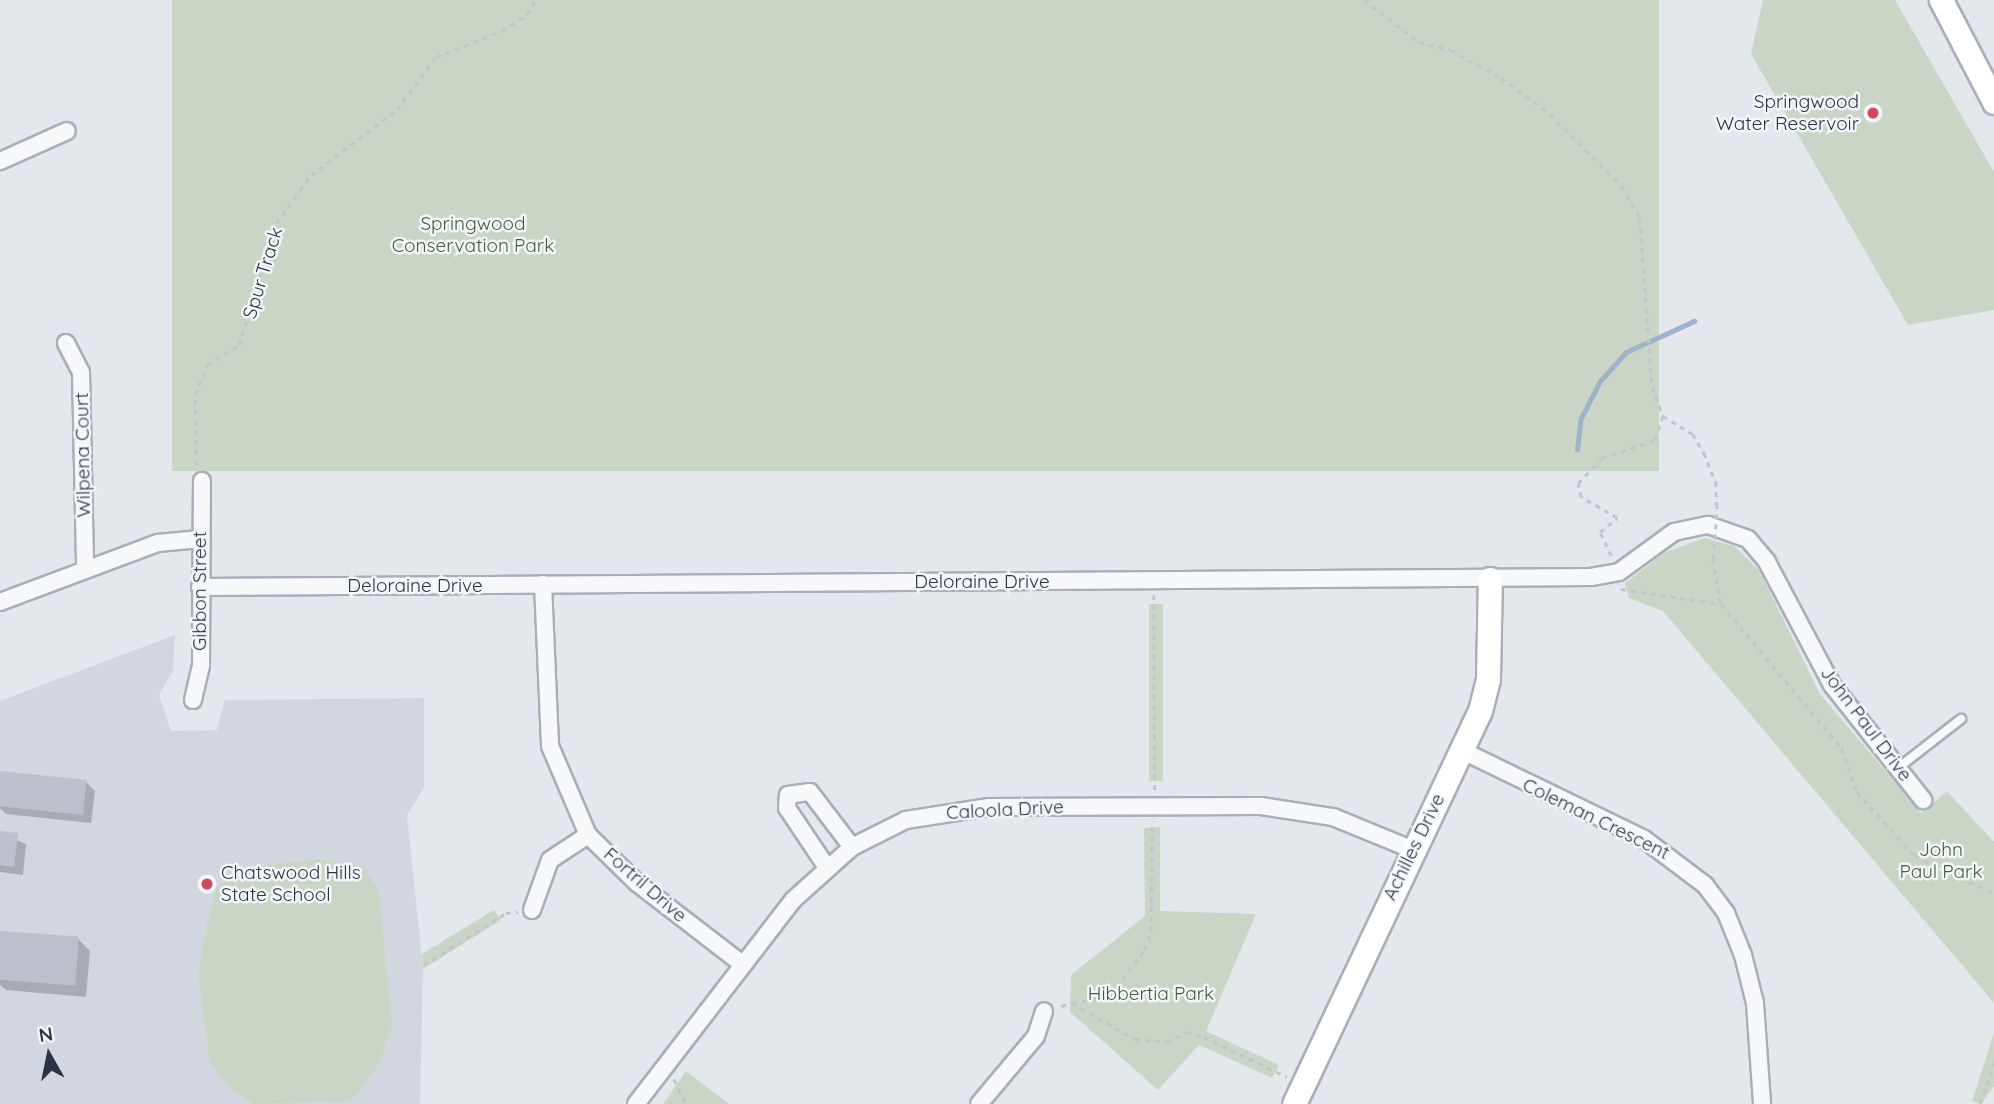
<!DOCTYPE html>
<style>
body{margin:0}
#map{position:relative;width:1994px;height:1104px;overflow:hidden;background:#e4e7ec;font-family:Quicksand,sans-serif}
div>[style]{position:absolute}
.built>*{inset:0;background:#d2d6de}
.green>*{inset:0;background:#c9d6c5;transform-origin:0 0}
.shadow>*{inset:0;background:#0003}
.stream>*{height:5px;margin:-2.5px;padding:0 2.5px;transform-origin:2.5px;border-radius:2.5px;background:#9fb4cc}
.building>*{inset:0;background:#bbc0ca;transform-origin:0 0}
.path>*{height:2.5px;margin-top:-1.25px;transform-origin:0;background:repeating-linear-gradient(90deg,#c2c5cb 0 5px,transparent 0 10px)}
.roads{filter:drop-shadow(2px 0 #a9aeb7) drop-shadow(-2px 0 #a9aeb7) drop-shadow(0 2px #a9aeb7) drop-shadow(0 -2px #a9aeb7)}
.lane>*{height:8px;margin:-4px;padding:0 4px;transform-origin:4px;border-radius:4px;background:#f7f8fa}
.street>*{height:16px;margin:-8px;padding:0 8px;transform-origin:8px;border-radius:8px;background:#f7f8fa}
.secondary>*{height:23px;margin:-11.5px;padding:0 11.5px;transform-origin:11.5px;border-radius:11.5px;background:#fff}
.path-bridge>*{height:2.5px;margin-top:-1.25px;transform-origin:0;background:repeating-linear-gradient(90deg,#c2c5cb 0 5px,transparent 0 10px)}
.dots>*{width:19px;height:19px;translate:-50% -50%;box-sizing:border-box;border:4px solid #f4f6f9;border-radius:50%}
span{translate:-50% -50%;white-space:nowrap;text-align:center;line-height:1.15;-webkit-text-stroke:5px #f4f6f9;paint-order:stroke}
.poi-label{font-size:19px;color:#2b3445}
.right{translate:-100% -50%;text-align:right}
.left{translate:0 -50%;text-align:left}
.park-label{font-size:19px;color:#3f6138}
.street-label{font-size:19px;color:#2b3445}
.north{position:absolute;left:14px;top:1020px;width:70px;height:70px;-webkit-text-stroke:5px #f4f6f9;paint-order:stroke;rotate:351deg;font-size:19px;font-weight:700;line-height:28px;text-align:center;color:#2b3445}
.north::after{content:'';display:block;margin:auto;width:24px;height:32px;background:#2b3445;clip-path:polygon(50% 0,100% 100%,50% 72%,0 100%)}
</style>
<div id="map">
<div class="built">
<div style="clip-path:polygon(175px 635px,173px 670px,159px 695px,171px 731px,217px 730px,225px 700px,424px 698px,424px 787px,407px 815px,423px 969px,420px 1104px,0 1104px,0 701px)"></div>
</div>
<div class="green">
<div style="left:172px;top:0;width:1487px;height:471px"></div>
<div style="clip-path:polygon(1763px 0,1895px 0,1994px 172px,1994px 310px,1908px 325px,1751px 54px)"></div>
<div style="clip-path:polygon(1705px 538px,1734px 546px,1759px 570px,1820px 694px,1921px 813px,1947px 791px,1994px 842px,1994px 1003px,1663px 611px,1629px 598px,1625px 583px,1665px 552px)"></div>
<div style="left:1163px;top:604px;width:177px;height:14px;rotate:90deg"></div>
<div style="clip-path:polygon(1160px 827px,1160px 911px,1256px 914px,1206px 1031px,1279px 1065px,1272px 1078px,1199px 1045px,1158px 1090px,1070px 1012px,1071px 975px,1145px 916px,1144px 828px)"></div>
<div style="clip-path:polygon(316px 859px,363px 866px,379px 891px,392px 1026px,379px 1064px,351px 1101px,255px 1104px,232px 1090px,210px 1063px,198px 975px,207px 924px,217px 886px,259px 866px)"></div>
<div style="clip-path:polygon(494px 910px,501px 920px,423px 969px,422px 954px)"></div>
<div style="clip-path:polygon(1994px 1033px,1994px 1086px,1981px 1104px,1972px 1101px)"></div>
<div style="clip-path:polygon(686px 1071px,729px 1104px,663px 1104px)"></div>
</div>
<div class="shadow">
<div style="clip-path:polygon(0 780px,86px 782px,95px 791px,91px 823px,6px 814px,0 808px)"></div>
<div style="clip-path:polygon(0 833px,26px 844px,23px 875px,0 872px)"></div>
<div style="clip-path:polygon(0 932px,78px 939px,90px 951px,86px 997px,6px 990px,0 985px)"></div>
</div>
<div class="stream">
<div style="left:1577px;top:449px;width:31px;rotate:-83deg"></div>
<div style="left:1581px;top:418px;width:42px;rotate:-62.8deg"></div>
<div style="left:1600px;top:381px;width:39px;rotate:-48deg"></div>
<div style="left:1626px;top:352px;width:75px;rotate:-24.5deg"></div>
</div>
<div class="building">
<div style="left:0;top:771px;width:87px;height:35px;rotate:6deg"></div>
<div style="clip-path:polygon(0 831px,18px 833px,14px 867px,0 865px)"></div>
<div style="left:0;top:931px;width:79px;height:49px;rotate:4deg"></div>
</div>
<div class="path">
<div style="left:1364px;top:0;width:69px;rotate:37.4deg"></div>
<div style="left:1419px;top:42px;width:33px;rotate:14deg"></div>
<div style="left:1451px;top:50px;width:57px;rotate:29.2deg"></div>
<div style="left:1501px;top:78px;width:61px;rotate:36.3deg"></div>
<div style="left:1550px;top:114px;width:102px;rotate:45deg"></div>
<div style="left:1622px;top:186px;width:37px;rotate:61deg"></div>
<div style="left:1640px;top:218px;width:169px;rotate:85.9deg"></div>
<div style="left:1652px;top:387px;width:31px;rotate:69deg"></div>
<div style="left:1663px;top:416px;width:35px;rotate:31deg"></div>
<div style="left:1693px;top:434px;width:22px;rotate:60deg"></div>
<div style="left:1704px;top:453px;width:31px;rotate:68deg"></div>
<div style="left:1716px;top:482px;width:24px;rotate:88deg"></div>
<div style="left:196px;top:465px;width:70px;rotate:-90.8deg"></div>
<div style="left:195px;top:395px;width:32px;rotate:-68deg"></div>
<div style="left:207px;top:365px;width:38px;rotate:-32deg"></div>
<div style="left:239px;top:345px;width:127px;rotate:-73.1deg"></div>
<div style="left:276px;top:223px;width:59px;rotate:-53.9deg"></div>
<div style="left:311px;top:175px;width:108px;rotate:-37.1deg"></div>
<div style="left:397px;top:110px;width:66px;rotate:-53.7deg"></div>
<div style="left:436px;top:57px;width:71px;rotate:-21.5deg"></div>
<div style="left:502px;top:31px;width:30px;rotate:-33deg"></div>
<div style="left:527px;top:15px;width:17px;rotate:-62deg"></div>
<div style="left:1611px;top:556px;width:26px;rotate:-115deg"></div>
<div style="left:1600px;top:532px;width:22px;rotate:-39deg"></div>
<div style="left:1617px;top:518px;width:42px;rotate:-149.7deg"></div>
<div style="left:1581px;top:497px;width:14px;rotate:-102deg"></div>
<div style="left:1578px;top:483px;width:35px;rotate:-46deg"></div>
<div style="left:1602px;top:458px;width:56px;rotate:-18.8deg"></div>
<div style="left:1655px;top:440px;width:25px;rotate:-72deg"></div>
<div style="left:1713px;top:559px;width:46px;rotate:79.9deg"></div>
<div style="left:1721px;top:604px;width:188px;rotate:50deg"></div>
<div style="left:1842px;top:748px;width:46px;rotate:71.2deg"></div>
<div style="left:1857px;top:792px;width:86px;rotate:47.8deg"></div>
<div style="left:1915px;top:856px;width:87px;rotate:25.1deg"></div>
<div style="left:1621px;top:589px;width:101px;rotate:8.5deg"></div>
<div style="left:1154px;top:595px;width:197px;rotate:89.7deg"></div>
<div style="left:424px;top:965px;width:97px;rotate:-32.4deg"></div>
<div style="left:506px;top:913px;width:12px;rotate:-5deg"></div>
<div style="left:1072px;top:1003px;width:40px;rotate:-10deg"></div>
<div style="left:1111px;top:996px;width:57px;rotate:-54.3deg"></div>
<div style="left:1144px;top:950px;width:19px;rotate:-69deg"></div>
<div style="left:1151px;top:932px;width:111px;rotate:-89.5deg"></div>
<div style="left:1061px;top:1006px;width:11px;rotate:-15deg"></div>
<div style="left:1072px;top:1003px;width:73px;rotate:29.7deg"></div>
<div style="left:1135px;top:1039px;width:32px;rotate:5deg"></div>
<div style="left:1167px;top:1042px;width:22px;rotate:-27deg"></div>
<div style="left:1187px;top:1032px;width:18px;rotate:16deg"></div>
<div style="left:1204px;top:1037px;width:92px;rotate:25.7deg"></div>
<div style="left:674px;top:1079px;width:28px;rotate:64deg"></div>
<div style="left:1980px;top:1104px;width:43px;rotate:-71.1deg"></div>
</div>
<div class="roads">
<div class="lane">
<div style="left:1898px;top:768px;width:80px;rotate:-37.9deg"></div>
</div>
<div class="street">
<div style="left:0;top:161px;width:73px;rotate:-24.1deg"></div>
<div style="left:66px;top:343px;width:33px;rotate:63deg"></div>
<div style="left:81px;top:372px;width:198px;rotate:88.8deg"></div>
<div style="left:543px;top:584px;width:162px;rotate:87.5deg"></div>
<div style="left:550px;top:746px;width:97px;rotate:66.9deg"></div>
<div style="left:588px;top:835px;width:69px;rotate:44.4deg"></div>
<div style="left:637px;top:883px;width:133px;rotate:37.6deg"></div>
<div style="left:200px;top:587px;width:1391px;rotate:-0.41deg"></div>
<div style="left:1591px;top:577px;width:28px;rotate:-10deg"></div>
<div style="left:1619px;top:572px;width:68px;rotate:-36deg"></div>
<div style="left:1674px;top:532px;width:35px;rotate:-12deg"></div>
<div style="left:1708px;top:525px;width:42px;rotate:19.3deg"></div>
<div style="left:1748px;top:539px;width:30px;rotate:50deg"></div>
<div style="left:1767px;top:562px;width:139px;rotate:62.1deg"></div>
<div style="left:1832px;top:685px;width:147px;rotate:51.6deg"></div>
<div style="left:0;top:602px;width:169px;rotate:-20.5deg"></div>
<div style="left:158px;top:543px;width:42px;rotate:-5.4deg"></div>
<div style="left:193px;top:700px;width:35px;rotate:-77deg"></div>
<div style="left:201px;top:666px;width:185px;rotate:-89.7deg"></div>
<div style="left:1463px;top:751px;width:201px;rotate:25.9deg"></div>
<div style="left:1644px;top:839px;width:76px;rotate:37deg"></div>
<div style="left:1705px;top:885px;width:35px;rotate:53deg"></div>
<div style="left:1726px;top:913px;width:45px;rotate:68deg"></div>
<div style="left:1743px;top:955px;width:49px;rotate:76deg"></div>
<div style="left:1755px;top:1003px;width:101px;rotate:86deg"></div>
<div style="left:826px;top:866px;width:70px;rotate:-123.9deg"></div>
<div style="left:787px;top:808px;width:13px;rotate:-86deg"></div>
<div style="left:788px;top:795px;width:22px;rotate:-8deg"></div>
<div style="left:810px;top:792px;width:69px;rotate:52.6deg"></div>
<div style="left:532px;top:910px;width:53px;rotate:-70.2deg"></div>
<div style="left:550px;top:860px;width:45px;rotate:-33.3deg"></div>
<div style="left:636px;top:1104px;width:257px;rotate:-52.4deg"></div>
<div style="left:793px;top:900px;width:79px;rotate:-41.9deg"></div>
<div style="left:852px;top:847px;width:60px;rotate:-26.6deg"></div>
<div style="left:906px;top:820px;width:84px;rotate:-8.9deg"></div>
<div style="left:989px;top:807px;width:272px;rotate:-0.2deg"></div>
<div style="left:1261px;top:806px;width:73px;rotate:8.7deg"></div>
<div style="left:1333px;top:817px;width:84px;rotate:22.3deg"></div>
<div style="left:979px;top:1104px;width:89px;rotate:-50deg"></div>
<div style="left:1036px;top:1036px;width:26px;rotate:-72deg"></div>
</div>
<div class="secondary">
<div style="left:1941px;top:0;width:115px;rotate:62.5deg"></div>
<div style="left:1294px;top:1104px;width:435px;rotate:-64.7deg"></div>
<div style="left:1480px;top:711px;width:33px;rotate:-76deg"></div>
<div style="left:1488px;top:679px;width:100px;rotate:-88.9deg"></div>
</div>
</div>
<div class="path-bridge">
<div style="left:1713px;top:559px;width:53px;rotate:-85.7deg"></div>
</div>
<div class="dots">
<div style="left:1873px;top:113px;background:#d1495b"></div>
<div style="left:207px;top:884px;background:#d1495b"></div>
</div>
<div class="poi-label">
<span class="right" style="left:1859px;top:113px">Springwood<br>Water Reservoir</span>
<span class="left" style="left:221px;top:884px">Chatswood Hills<br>State School</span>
</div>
<div class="park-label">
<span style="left:473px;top:235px">Springwood<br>Conservation Park</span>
<span style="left:1941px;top:861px">John<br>Paul Park</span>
<span style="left:1151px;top:994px">Hibbertia Park</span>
</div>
<div class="street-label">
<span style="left:263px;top:273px;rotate:-73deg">Spur Track</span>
<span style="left:83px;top:455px;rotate:-91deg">Wilpena Court</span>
<span style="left:982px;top:582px">Deloraine Drive</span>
<span style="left:415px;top:586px">Deloraine Drive</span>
<span style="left:200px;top:591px;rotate:-90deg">Gibbon Street</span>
<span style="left:1866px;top:724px;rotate:53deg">John Paul Drive</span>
<span style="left:1005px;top:810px;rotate:-3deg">Caloola Drive</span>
<span style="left:1596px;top:819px;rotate:26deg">Coleman Crescent</span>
<span style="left:1414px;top:847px;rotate:-64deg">Achilles Drive</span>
<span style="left:645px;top:885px;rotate:41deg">Fortril Drive</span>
</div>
<div class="north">N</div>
</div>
